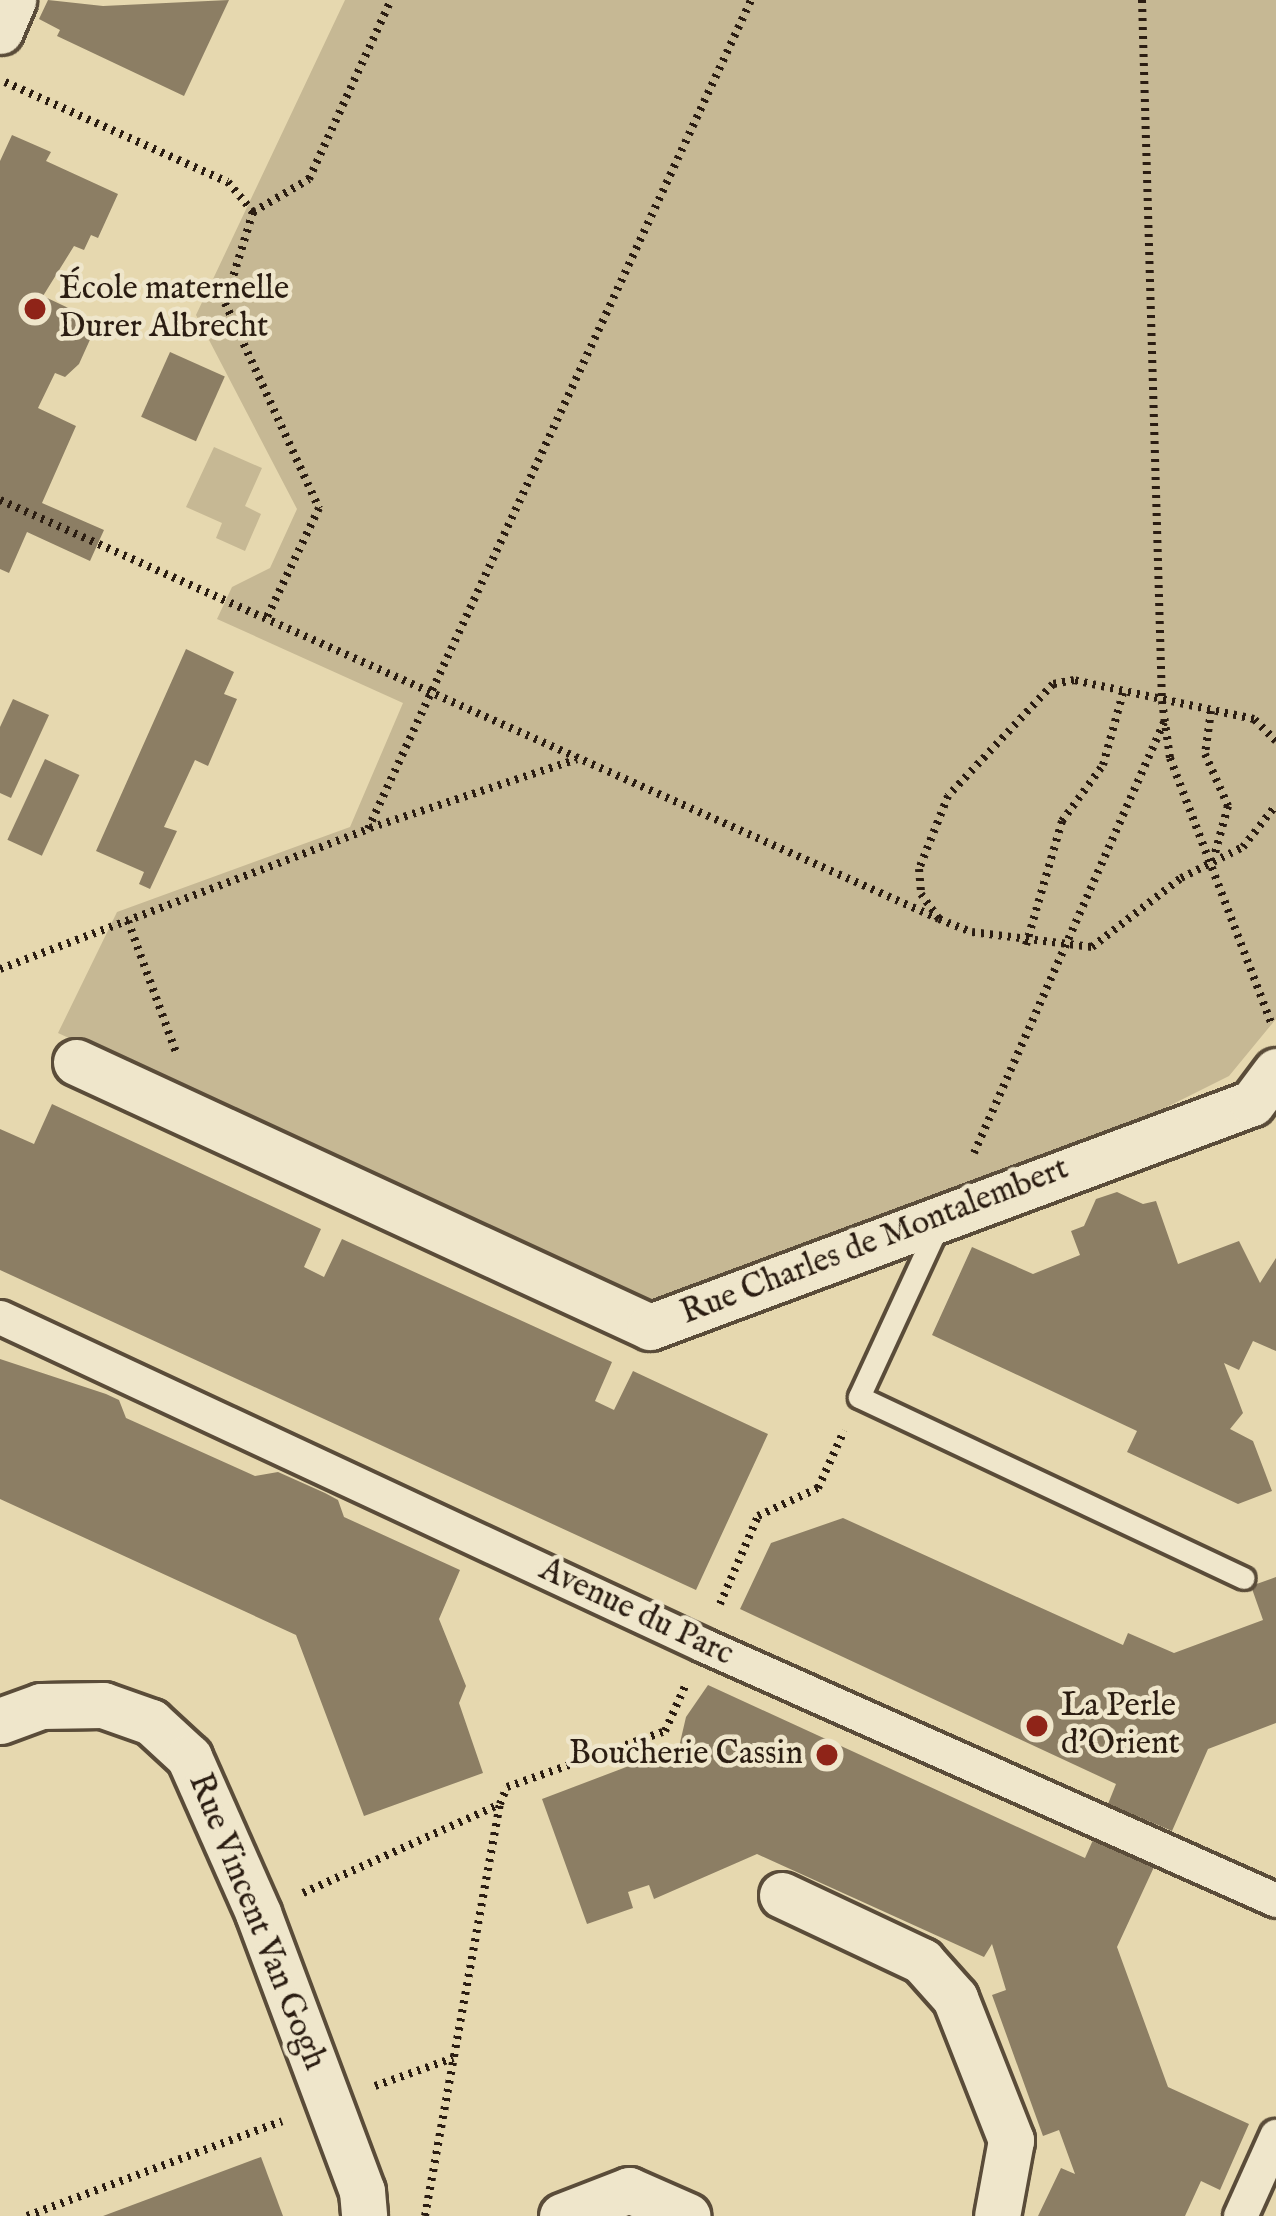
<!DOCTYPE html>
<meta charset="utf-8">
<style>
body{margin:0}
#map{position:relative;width:1276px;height:2216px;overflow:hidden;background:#e6d8af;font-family:"IM FELL English",serif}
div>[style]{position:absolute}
.green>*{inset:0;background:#c6b894}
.building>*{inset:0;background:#8c7e64;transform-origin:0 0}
.path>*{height:8px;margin-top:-4px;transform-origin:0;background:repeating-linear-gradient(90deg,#2b1d12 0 3px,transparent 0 9px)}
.roads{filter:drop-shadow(3px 0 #5a4c39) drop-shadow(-3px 0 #5a4c39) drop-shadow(0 3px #5a4c39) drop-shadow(0 -3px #5a4c39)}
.service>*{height:21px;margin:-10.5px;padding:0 10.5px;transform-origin:10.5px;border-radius:10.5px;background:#efe6cb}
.pedestrian>*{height:33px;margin:-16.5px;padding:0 16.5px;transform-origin:16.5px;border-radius:16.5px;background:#efe6cb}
.minor>*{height:45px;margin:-22.5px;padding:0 22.5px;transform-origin:22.5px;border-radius:22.5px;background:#efe6cb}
.dots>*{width:33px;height:33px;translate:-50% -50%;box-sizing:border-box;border:6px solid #efe6cb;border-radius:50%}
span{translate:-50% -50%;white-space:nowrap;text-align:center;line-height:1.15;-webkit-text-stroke:9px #efe6cb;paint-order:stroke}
.poi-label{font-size:33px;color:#2b1d12}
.left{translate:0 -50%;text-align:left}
.right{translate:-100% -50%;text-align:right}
.street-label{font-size:33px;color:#2b1d12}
</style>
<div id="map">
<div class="green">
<div style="clip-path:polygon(345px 0,1276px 0,1276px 1019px,1229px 1076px,1153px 1114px,658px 1309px,58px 1033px,117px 912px,350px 827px,403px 703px,217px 619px,232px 587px,270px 568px,297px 509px,196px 315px)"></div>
<div style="clip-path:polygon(214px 447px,262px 468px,245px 506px,261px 514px,245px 551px,216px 538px,222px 523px,186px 507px)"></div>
</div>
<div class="building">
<div style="clip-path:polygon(48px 0,103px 6px,229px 0,184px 96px,57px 36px,60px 30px,39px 19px)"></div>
<div style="clip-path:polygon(12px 135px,51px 152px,46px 161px,118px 194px,98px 238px,91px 235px,84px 250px,74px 246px,43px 296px,98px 322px,79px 364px,65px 377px,55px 373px,38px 408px,76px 426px,42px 503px,104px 530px,90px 561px,27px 532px,9px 573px,0 569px,0 161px)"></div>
<div style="left:170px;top:352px;width:60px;height:71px;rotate:24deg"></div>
<div style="clip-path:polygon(186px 649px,234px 672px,224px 694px,237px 699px,208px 766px,195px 760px,164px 827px,177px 831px,150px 889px,139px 884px,144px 872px,96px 851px)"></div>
<div style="clip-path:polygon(13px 699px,49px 715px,11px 798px,0 793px,0 727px)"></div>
<div style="left:45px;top:759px;width:38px;height:89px;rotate:25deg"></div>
<div style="clip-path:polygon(52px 1104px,321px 1229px,304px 1267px,324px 1277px,342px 1239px,612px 1362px,595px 1401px,614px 1410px,633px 1371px,768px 1434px,696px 1590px,0 1270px,0 1129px,34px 1144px)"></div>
<div style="clip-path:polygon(1117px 1192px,1143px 1204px,1156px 1201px,1178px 1264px,1239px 1241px,1260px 1283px,1276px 1258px,1276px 1351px,1253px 1341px,1239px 1370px,1224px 1363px,1243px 1413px,1230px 1429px,1253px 1441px,1272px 1491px,1238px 1504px,1127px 1452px,1137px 1431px,932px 1335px,972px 1247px,1033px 1274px,1080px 1255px,1071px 1231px,1084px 1226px,1096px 1199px)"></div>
<div style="clip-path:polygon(0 1359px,106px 1394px,119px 1400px,126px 1418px,255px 1476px,278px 1472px,325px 1493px,338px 1500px,344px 1517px,460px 1570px,439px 1619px,466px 1686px,459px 1703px,483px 1773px,364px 1816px,296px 1635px,0 1499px)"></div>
<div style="clip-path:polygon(843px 1518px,1123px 1645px,1128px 1633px,1174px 1653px,1263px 1620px,1251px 1586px,1276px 1577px,1276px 1723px,1208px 1749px,1172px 1831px,1108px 1804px,1116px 1784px,740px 1609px,771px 1543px)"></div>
<div style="clip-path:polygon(708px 1685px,1085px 1858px,1093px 1840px,1154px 1867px,1117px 1947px,1168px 2087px,1249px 2124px,1220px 2190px,1201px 2181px,1185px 2216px,1038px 2216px,1061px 2168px,1075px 2174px,1059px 2130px,1043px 2136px,992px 1995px,1006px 1990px,992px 1944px,984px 1957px,757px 1854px,654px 1899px,649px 1885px,628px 1892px,633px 1908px,587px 1924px,542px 1799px,679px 1747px,686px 1717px)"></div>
<div style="clip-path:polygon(261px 2157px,283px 2216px,103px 2216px)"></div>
</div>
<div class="path">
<div style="left:1142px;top:0;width:701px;rotate:88.37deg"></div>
<div style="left:1162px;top:701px;width:58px;rotate:82deg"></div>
<div style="left:1170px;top:758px;width:284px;rotate:69.1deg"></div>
<div style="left:5px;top:82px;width:244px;rotate:24.2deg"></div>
<div style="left:228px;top:182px;width:39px;rotate:50deg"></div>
<div style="left:253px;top:212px;width:95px;rotate:107.1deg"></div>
<div style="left:225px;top:303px;width:226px;rotate:65.4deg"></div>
<div style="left:319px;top:508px;width:125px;rotate:115.5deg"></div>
<div style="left:253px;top:212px;width:65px;rotate:-30.5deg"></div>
<div style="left:309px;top:179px;width:197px;rotate:-65.4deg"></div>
<div style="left:0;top:500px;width:1028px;rotate:24.05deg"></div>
<div style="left:1211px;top:711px;width:43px;rotate:97.9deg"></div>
<div style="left:1205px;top:754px;width:57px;rotate:66.1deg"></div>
<div style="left:1228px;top:806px;width:53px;rotate:105.4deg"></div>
<div style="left:1276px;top:741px;width:31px;rotate:-135deg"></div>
<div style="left:1254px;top:719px;width:184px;rotate:-167.8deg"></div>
<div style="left:1074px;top:680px;width:21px;rotate:169deg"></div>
<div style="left:1053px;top:684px;width:154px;rotate:133.2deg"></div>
<div style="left:948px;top:796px;width:79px;rotate:111.7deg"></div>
<div style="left:919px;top:869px;width:25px;rotate:85deg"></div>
<div style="left:921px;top:894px;width:31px;rotate:54deg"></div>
<div style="left:939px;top:919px;width:35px;rotate:22deg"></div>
<div style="left:972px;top:932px;width:121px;rotate:7.1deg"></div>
<div style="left:1092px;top:947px;width:113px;rotate:-37.8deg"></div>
<div style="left:1181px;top:878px;width:69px;rotate:-26.6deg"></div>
<div style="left:1243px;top:847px;width:53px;rotate:-51.8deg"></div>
<div style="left:370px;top:828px;width:218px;rotate:-18.4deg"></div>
<div style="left:128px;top:921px;width:143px;rotate:69.9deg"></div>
<div style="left:1026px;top:945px;width:129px;rotate:-73.8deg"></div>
<div style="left:1062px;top:821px;width:69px;rotate:-53.8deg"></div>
<div style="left:1103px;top:765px;width:75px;rotate:-74.5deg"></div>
<div style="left:0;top:969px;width:394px;rotate:-20.8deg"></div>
<div style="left:368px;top:829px;width:913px;rotate:-65.2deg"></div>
<div style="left:974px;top:1153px;width:471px;rotate:-66.2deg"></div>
<div style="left:720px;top:1604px;width:96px;rotate:-66.6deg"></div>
<div style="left:758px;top:1516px;width:66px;rotate:-25deg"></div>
<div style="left:818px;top:1488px;width:63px;rotate:-65.5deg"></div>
<div style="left:303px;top:1893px;width:216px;rotate:-24.3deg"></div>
<div style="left:500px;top:1804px;width:18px;rotate:-68deg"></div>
<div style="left:507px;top:1787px;width:168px;rotate:-19.5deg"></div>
<div style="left:665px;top:1731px;width:51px;rotate:-65.9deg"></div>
<div style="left:375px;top:2086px;width:83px;rotate:-19.7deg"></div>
<div style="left:27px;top:2216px;width:272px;rotate:-20.4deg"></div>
<div style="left:425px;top:2216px;width:419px;rotate:-79.7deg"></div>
</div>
<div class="roads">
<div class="service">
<div style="left:937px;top:1228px;width:186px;rotate:114.8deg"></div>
<div style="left:859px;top:1397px;width:425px;rotate:25.2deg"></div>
</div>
<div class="pedestrian">
<div style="left:0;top:1317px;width:776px;rotate:25.01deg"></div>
<div style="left:703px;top:1645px;width:627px;rotate:23.99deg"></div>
<div style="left:1240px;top:2216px;width:88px;rotate:-65.8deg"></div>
</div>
<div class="minor">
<div style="left:0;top:31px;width:34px;rotate:-67deg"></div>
<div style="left:76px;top:1062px;width:632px;rotate:24.78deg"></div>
<div style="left:650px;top:1327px;width:642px;rotate:-20.41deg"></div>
<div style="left:1252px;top:1103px;width:40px;rotate:-53deg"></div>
<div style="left:0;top:1721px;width:44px;rotate:-20.1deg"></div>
<div style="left:41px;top:1706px;width:62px;rotate:-0.9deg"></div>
<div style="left:103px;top:1705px;width:51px;rotate:19.5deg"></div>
<div style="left:151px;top:1722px;width:52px;rotate:42.6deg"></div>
<div style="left:189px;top:1757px;width:171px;rotate:66.1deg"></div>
<div style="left:258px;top:1913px;width:297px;rotate:69.5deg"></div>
<div style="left:362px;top:2191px;width:25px;rotate:85deg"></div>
<div style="left:782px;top:1895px;width:155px;rotate:25.2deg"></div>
<div style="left:922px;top:1961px;width:50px;rotate:48.3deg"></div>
<div style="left:955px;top:1998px;width:153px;rotate:68.5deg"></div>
<div style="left:1011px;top:2140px;width:77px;rotate:100.4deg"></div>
<div style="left:562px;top:2216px;width:72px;rotate:-21.2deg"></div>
<div style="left:629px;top:2190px;width:64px;rotate:23.8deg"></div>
</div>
</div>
<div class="dots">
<div style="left:35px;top:309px;background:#8f2418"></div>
<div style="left:1037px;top:1726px;background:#8f2418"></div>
<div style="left:827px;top:1755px;background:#8f2418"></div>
</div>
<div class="poi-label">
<span class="left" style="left:59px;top:309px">École maternelle<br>Durer Albrecht</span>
<span class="left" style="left:1061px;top:1726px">La Perle<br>d'Orient</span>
<span class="right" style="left:803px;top:1755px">Boucherie Cassin</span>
</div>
<div class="street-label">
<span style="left:875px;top:1242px;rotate:-21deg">Rue Charles de Montalembert</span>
<span style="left:636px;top:1613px;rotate:25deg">Avenue du Parc</span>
<span style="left:256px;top:1922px;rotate:68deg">Rue Vincent Van Gogh</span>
</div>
</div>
